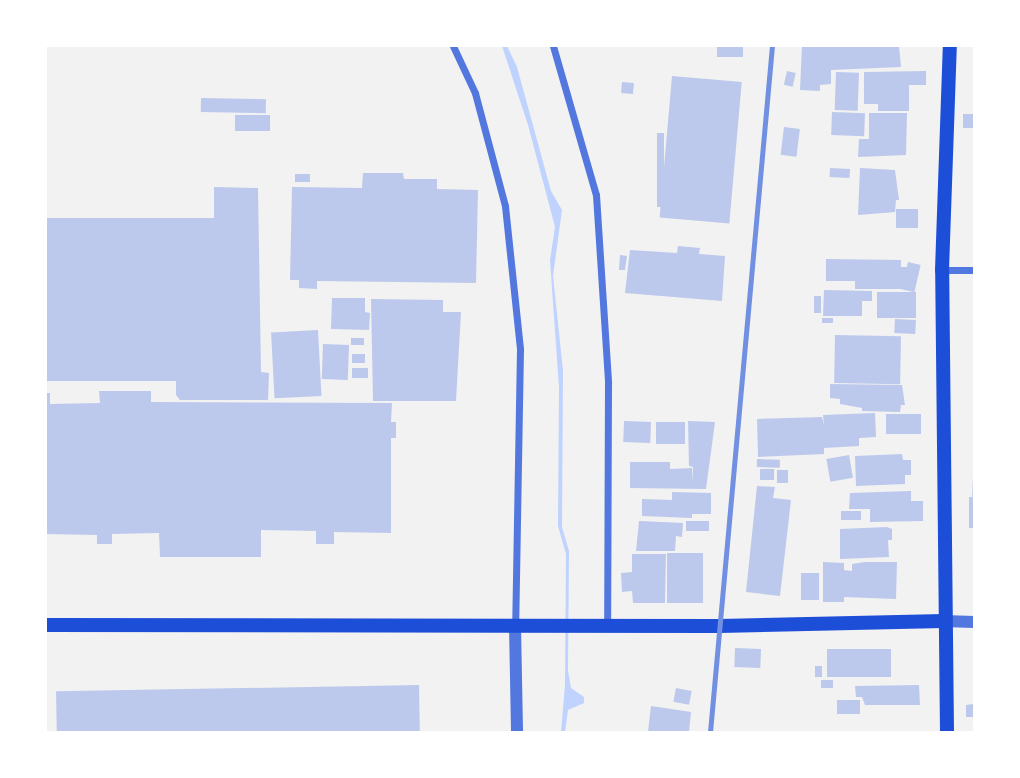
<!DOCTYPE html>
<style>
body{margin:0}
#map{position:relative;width:1020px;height:778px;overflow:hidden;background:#f2f2f2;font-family:"Sofia Sans Condensed",sans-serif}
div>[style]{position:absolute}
.water>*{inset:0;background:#bfd3fe}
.building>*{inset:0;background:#bdc9ec;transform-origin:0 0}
.minor>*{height:7px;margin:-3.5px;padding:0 3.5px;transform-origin:3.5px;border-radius:3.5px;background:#5277de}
.tertiary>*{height:12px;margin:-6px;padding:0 6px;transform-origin:6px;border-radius:6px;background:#5277de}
.secondary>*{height:14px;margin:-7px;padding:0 7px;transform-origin:7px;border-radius:7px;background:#1d4ed8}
.rail>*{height:5px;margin:-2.5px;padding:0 2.5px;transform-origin:2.5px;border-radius:2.5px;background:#7290e2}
span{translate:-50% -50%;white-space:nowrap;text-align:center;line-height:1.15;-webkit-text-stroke:5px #fff;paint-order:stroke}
.frame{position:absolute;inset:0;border:47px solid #fff;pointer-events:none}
</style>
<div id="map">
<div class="water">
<div style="clip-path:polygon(502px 46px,507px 46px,517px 67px,551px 191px,562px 210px,553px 276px,563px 371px,562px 527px,569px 551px,568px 671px,571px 688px,584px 697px,584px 703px,568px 710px,565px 732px,561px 732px,565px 685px,566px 554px,558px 526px,559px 387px,550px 260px,555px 227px,528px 125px)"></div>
</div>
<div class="building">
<div style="left:717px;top:46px;width:26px;height:11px"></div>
<div style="clip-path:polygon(802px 46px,899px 46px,901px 67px,831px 70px,831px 84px,820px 85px,820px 91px,800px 90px)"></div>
<div style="left:787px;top:71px;width:9px;height:14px;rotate:13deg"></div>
<div style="clip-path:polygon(926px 71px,926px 85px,909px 85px,909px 111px,878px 111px,878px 104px,864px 104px,864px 72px)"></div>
<div style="left:836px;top:72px;width:23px;height:38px;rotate:2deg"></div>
<div style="left:672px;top:76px;width:70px;height:142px;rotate:5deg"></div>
<div style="left:622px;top:82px;width:12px;height:11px;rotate:5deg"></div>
<div style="left:201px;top:98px;width:65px;height:14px;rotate:1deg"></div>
<div style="left:832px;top:112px;width:33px;height:23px;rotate:2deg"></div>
<div style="clip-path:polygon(869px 113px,907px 113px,906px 155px,858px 157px,859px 139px,869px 139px)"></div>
<div style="left:963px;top:114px;width:11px;height:14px"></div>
<div style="left:235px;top:115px;width:35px;height:16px"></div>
<div style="left:784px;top:127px;width:16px;height:28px;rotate:7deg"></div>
<div style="left:657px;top:133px;width:7px;height:74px"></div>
<div style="left:830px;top:168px;width:20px;height:9px;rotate:3deg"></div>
<div style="clip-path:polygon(860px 168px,895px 170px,899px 200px,896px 200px,895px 212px,858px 215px)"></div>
<div style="clip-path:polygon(363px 173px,403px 173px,404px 179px,437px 179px,437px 189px,478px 190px,476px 283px,317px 281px,317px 289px,299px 288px,299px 280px,290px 280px,292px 187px,362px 188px)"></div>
<div style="left:295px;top:174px;width:15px;height:8px"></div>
<div style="clip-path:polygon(214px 187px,258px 188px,261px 372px,269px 373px,268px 400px,180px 400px,176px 395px,176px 381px,46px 381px,46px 218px,214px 218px)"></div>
<div style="left:896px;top:209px;width:22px;height:19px"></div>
<div style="clip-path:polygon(678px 246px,700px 248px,699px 254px,725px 256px,722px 301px,625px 293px,630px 250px,677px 253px)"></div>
<div style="clip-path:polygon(620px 255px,627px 256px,625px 270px,619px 270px)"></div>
<div style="clip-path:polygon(826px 259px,901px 260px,901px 267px,907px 267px,906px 289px,855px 289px,855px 281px,826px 281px)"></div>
<div style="left:908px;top:262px;width:13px;height:28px;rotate:13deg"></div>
<div style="clip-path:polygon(824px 290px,872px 291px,872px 301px,862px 301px,862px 316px,823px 316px)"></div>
<div style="left:877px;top:292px;width:39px;height:26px"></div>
<div style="left:814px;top:296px;width:7px;height:17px"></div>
<div style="clip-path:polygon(332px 298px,365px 298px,365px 312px,370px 313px,369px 330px,331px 329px)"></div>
<div style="clip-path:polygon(371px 299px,443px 300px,443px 312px,461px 312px,456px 401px,373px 401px)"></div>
<div style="left:822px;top:318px;width:11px;height:5px"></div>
<div style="left:895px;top:319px;width:21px;height:14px;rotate:3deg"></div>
<div style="left:318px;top:330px;width:66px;height:47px;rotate:87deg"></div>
<div style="left:835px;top:335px;width:66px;height:48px;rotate:1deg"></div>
<div style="left:351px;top:338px;width:13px;height:7px"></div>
<div style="left:323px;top:344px;width:26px;height:35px;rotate:2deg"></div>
<div style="left:365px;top:354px;width:9px;height:13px;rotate:90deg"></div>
<div style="left:352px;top:368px;width:16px;height:10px"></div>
<div style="clip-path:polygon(830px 384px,902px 385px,905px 405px,901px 405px,900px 412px,862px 411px,862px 408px,840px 404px,840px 399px,830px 398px)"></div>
<div style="clip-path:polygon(99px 391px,151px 391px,151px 402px,392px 403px,391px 422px,396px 422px,396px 438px,391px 438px,391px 533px,334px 532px,334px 544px,316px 544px,316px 531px,261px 530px,261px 557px,160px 557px,159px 533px,112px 534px,112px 544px,97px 544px,97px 535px,46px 534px,46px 393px,50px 393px,50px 404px,100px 403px)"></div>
<div style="clip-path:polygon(875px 413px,876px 437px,859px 438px,859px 446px,824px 448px,824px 454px,758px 457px,757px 419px,822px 417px,824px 426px,823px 415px)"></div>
<div style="left:921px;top:414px;width:20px;height:35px;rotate:90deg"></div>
<div style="left:624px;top:421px;width:27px;height:21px;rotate:2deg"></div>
<div style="clip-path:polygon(688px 421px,715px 422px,706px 489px,630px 488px,630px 462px,670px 462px,670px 469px,692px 468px,693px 482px,693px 467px,689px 466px)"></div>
<div style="left:656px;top:422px;width:29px;height:22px"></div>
<div style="clip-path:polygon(902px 454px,903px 460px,911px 460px,911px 475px,905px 475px,905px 484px,856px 486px,855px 456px)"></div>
<div style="left:849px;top:455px;width:23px;height:23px;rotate:80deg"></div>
<div style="left:757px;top:459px;width:23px;height:8px;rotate:2deg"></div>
<div style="left:760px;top:469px;width:14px;height:11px"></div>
<div style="left:777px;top:470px;width:11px;height:13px"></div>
<div style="clip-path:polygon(972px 475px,974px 528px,969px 528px,969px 497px,972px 497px)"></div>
<div style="clip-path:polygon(757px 486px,775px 487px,773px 498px,791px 500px,780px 596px,746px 592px)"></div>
<div style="clip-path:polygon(911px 491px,911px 501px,923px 501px,923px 521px,870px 522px,870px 509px,849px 509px,850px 493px)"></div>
<div style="clip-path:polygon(672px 492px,711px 493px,711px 514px,692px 514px,692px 518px,642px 516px,642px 499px,672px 500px)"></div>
<div style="left:841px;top:511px;width:20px;height:9px"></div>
<div style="clip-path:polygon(639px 521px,683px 523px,682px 537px,676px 536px,675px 551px,636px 551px)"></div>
<div style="left:686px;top:521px;width:23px;height:10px"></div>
<div style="clip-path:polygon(887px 527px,892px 529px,892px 540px,888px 540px,889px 557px,840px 559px,840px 529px)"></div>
<div style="left:703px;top:553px;width:50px;height:36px;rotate:90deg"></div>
<div style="clip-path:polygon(632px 554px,666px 554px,665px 603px,633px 603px,632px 591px,622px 592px,621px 573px,632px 572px)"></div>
<div style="clip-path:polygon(823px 562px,844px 563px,844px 570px,852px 571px,852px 564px,865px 562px,897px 562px,896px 599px,844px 597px,844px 602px,823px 602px)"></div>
<div style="left:801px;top:573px;width:18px;height:27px"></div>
<div style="left:735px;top:648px;width:26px;height:19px;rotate:2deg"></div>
<div style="left:827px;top:649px;width:64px;height:28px"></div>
<div style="left:815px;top:666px;width:7px;height:11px"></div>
<div style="left:821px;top:680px;width:12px;height:8px"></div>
<div style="left:419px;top:685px;width:47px;height:363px;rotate:89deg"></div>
<div style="clip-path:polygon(919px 685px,920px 705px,865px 705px,862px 697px,856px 697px,855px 686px)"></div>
<div style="left:676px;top:688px;width:16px;height:14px;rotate:11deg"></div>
<div style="left:860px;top:700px;width:14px;height:23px;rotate:90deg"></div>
<div style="clip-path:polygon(973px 704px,974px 717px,966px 717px,966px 705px)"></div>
<div style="clip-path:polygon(651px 706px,691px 712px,689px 732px,648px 732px)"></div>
</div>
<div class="minor">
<div style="left:453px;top:46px;width:52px;rotate:64.9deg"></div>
<div style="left:475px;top:93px;width:117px;rotate:75.1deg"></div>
<div style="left:505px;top:206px;width:144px;rotate:84deg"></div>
<div style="left:520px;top:349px;width:277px;rotate:91deg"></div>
<div style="left:553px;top:46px;width:155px;rotate:73.9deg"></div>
<div style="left:596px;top:195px;width:188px;rotate:86.3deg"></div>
<div style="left:608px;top:383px;width:243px;rotate:90.2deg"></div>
<div style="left:942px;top:270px;width:32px"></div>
</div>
<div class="tertiary">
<div style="left:944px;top:621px;width:30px;rotate:2deg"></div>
<div style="left:515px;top:626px;width:106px;rotate:88.9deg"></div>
</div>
<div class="secondary">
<div style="left:46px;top:625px;width:673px;rotate:0.09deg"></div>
<div style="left:719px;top:626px;width:225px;rotate:-1.3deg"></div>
<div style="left:947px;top:732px;width:462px;rotate:-90.6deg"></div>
<div style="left:942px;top:270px;width:224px;rotate:-88deg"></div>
</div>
<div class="rail">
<div style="left:710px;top:732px;width:689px;rotate:-84.84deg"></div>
</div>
<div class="frame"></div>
</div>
